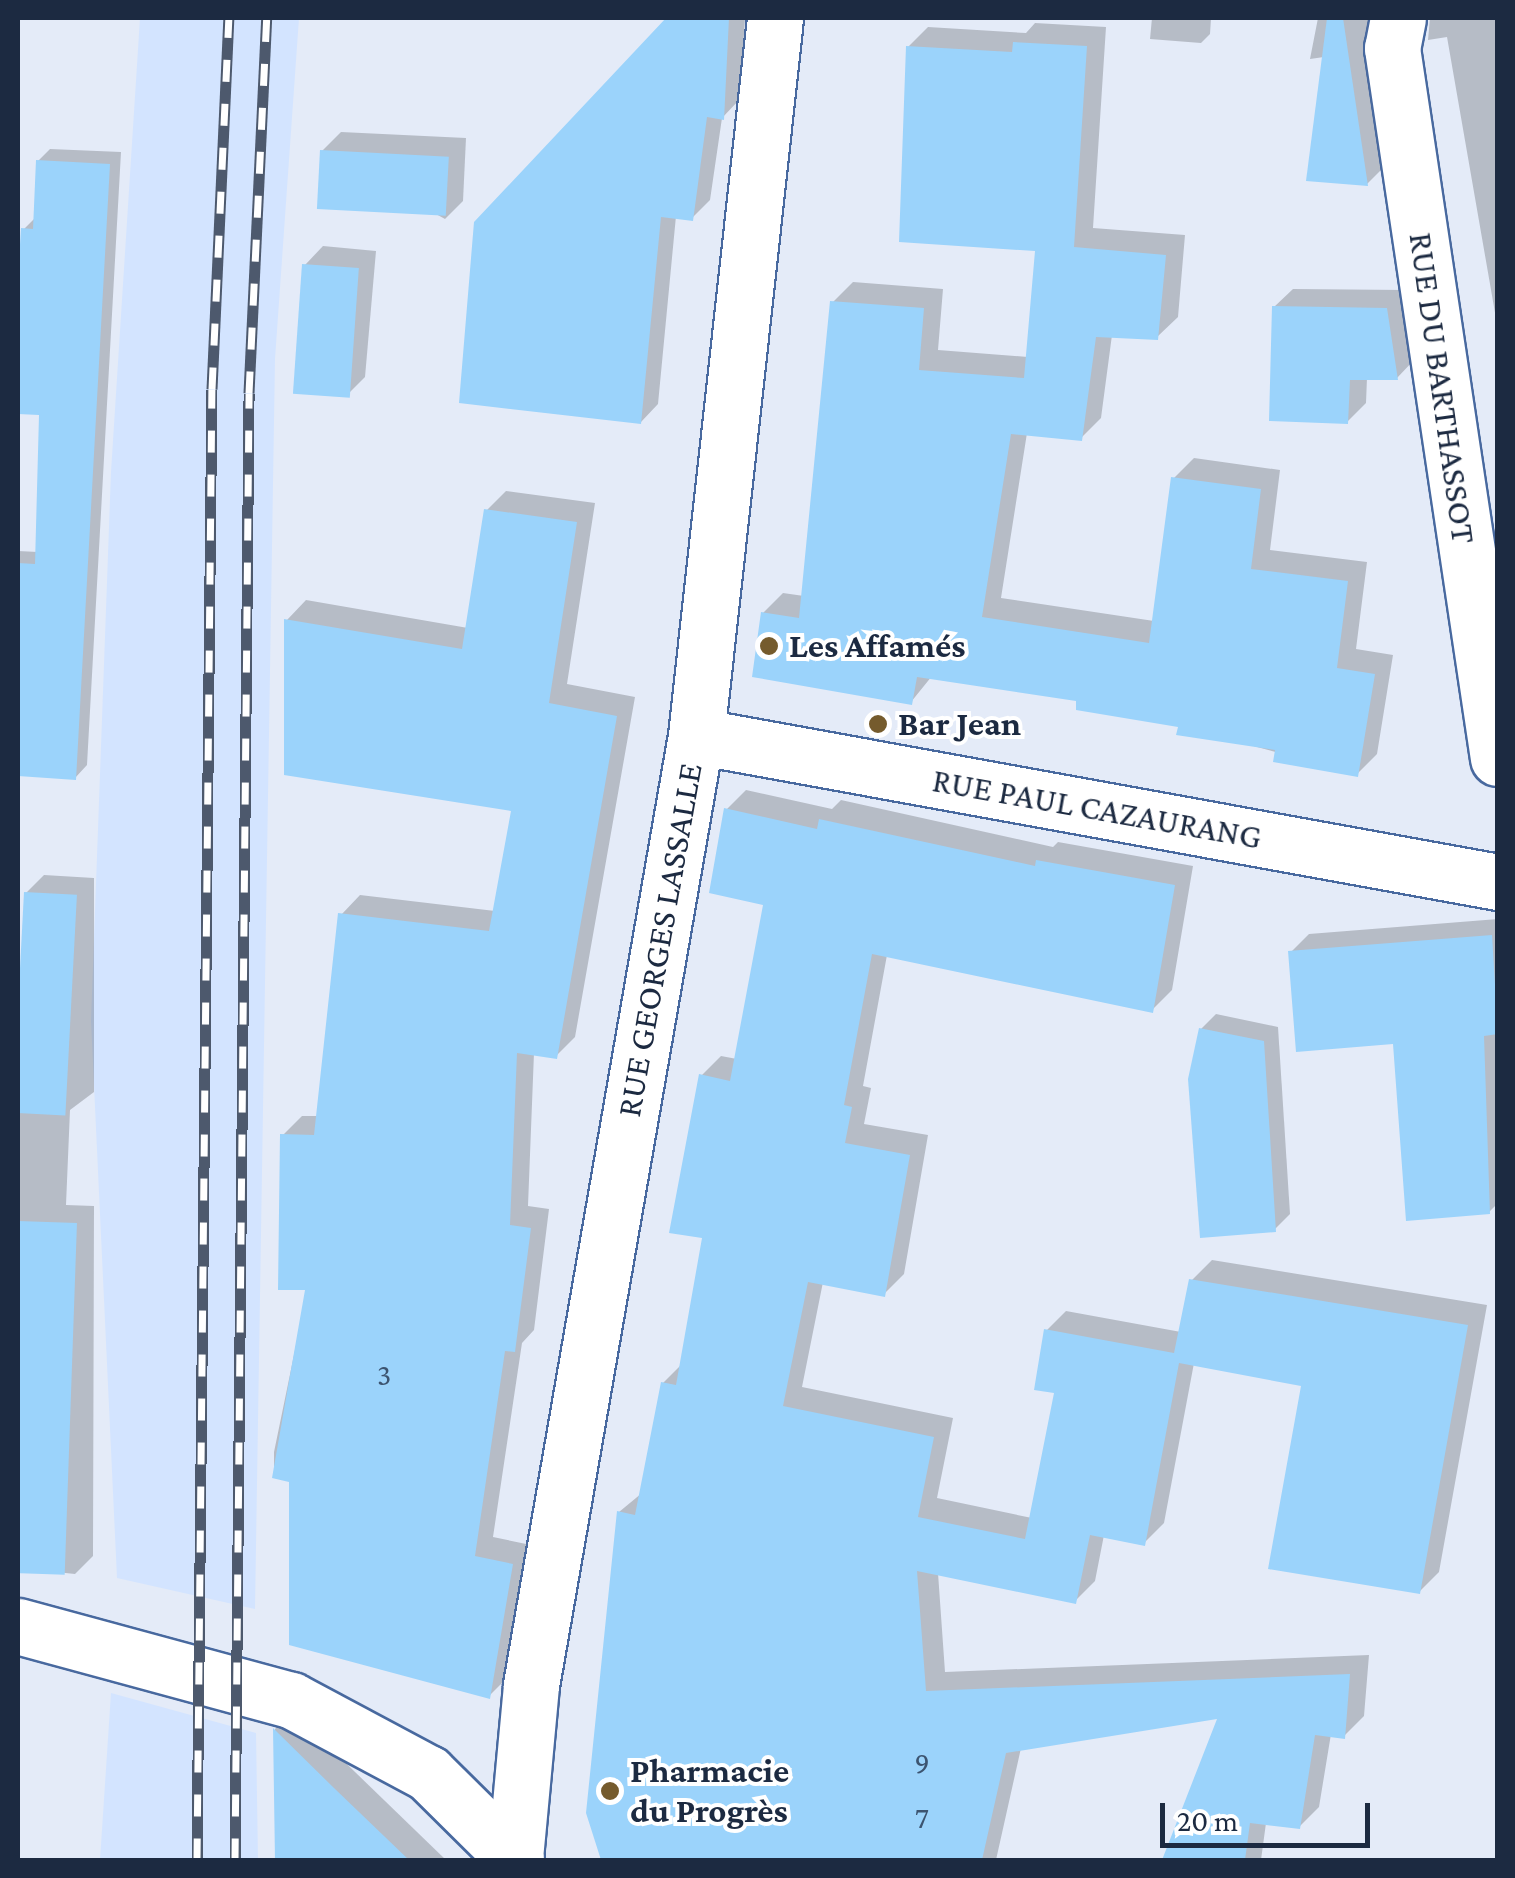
<!DOCTYPE html>
<meta charset="utf-8">
<style>
body{margin:0}
#map{position:relative;width:1515px;height:1878px;overflow:hidden;background:#e4ebf8;font-family:"Crimson Pro",serif}
div>[style]{position:absolute}
.built>*{inset:0;background:#d3e4ff}
.shadow>*{inset:0;background:#0003}
.building>*{inset:0;background:#9bd3fb;transform-origin:0 0}
.roads{filter:drop-shadow(2px 0 #48699f) drop-shadow(-2px 0 #48699f) drop-shadow(0 2px #48699f) drop-shadow(0 -2px #48699f)}
.street>*{height:55px;margin:-27.5px;padding:0 27.5px;transform-origin:27.5px;border-radius:27.5px;background:#fff}
.secondary>*{height:55px;margin:-27.5px;padding:0 27.5px;transform-origin:27.5px;border-radius:27.5px;background:#fff}
.rail>*{height:11px;margin-top:-5.5px;transform-origin:0;background:repeating-linear-gradient(90deg,#fff 0 22px,#4d596d 0 44px);box-sizing:border-box;border-block:2px solid #4d596d}
.dots>*{width:28px;height:28px;translate:-50% -50%;box-sizing:border-box;border:5px solid #fff;border-radius:50%}
span{translate:-50% -50%;white-space:nowrap;text-align:center;line-height:1.15;-webkit-text-stroke:8px #fff;paint-order:stroke}
.number-label{font-size:30px;color:#3c5470}
.number-label span{-webkit-text-stroke-width:0}
.street-label{font-size:35px;color:#1c2a41}
.poi-label{font-size:35px;color:#1c2a41;font-weight:700}
.left{translate:0 -50%;text-align:left}
.frame{position:absolute;inset:0;border:20px solid #1c2a41;pointer-events:none}
.scale{position:absolute;left:1160px;top:1803px;width:210px;height:45px;box-sizing:border-box;border:5px solid #1c2a41;border-top:0;padding-left:12px;font-size:30px;line-height:35px;white-space:nowrap;color:#1c2a41;-webkit-text-stroke:8px #fff;paint-order:stroke}
</style>
<div id="map">
<div class="built">
<div style="clip-path:polygon(140px 18px,299px 18px,275px 359px,255px 1609px,117px 1578px,91px 1021px,111px 472px)"></div>
<div style="clip-path:polygon(111px 1693px,256px 1733px,258px 1860px,100px 1860px)"></div>
</div>
<div class="shadow">
<div style="clip-path:polygon(671px 18px,745px 18px,740px 99px,722px 118px,710px 200px,692px 218px,676px 216px,658px 404px,641px 422px,476px 224px)"></div>
<div style="clip-path:polygon(1152px 18px,1211px 18px,1210px 34px,1201px 43px,1150px 39px)"></div>
<div style="clip-path:polygon(1318px 18px,1391px 18px,1397px 154px,1367px 184px,1324px 57px,1310px 59px)"></div>
<div style="clip-path:polygon(1430px 18px,1498px 18px,1498px 330px,1447px 37px,1428px 40px)"></div>
<div style="clip-path:polygon(1035px 23px,1106px 27px,1093px 228px,1185px 235px,1178px 317px,1157px 337px,1112px 335px,1101px 418px,1081px 438px,1027px 433px,1001px 598px,1154px 621px,1174px 478px,1194px 458px,1280px 470px,1270px 550px,1367px 562px,1356px 649px,1393px 655px,1377px 754px,1357px 774px,1079px 699px,932px 676px,911px 702px,763px 613px,783px 593px,804px 596px,833px 302px,853px 282px,943px 289px,938px 350px,1028px 357px,1038px 249px,908px 47px,928px 27px,1026px 33px)"></div>
<div style="clip-path:polygon(341px 132px,466px 138px,463px 201px,445px 219px,322px 151px)"></div>
<div style="clip-path:polygon(50px 149px,121px 152px,87px 765px,75px 778px,18px 774px,18px 551px,38px 552px,42px 413px,18px 412px,18px 335px,24px 229px,36px 217px,38px 161px)"></div>
<div style="clip-path:polygon(323px 246px,376px 251px,365px 377px,346px 396px,305px 265px)"></div>
<div style="clip-path:polygon(1293px 289px,1405px 290px,1415px 359px,1397px 378px,1367px 378px,1366px 403px,1347px 422px,1274px 307px)"></div>
<div style="clip-path:polygon(506px 491px,595px 503px,567px 684px,635px 697px,575px 1037px,556px 1056px,534px 1053px,528px 1206px,549px 1209px,534px 1330px,522px 1343px,493px 1537px,531px 1545px,508px 1677px,489px 1696px,292px 1480px,274px 1476px,274px 1452px,308px 1287px,283px 1135px,302px 1116px,319px 1116px,341px 915px,360px 895px,495px 911px,514px 809px,287px 620px,306px 600px,468px 628px,486px 511px)"></div>
<div style="clip-path:polygon(746px 790px,832px 809px,841px 800px,1053px 847px,1058px 842px,1193px 866px,1172px 990px,1152px 1010px,887px 955px,863px 1086px,871px 1088px,864px 1124px,928px 1135px,904px 1274px,884px 1294px,823px 1282px,802px 1387px,953px 1418px,937px 1498px,1032px 1518px,1057px 1391px,1047px 1330px,1066px 1311px,1181px 1332px,1192px 1280px,1212px 1260px,1487px 1305px,1439px 1572px,1419px 1592px,1304px 1384px,1194px 1363px,1164px 1523px,1144px 1543px,1104px 1535px,1095px 1581px,1075px 1601px,938px 1573px,945px 1672px,1369px 1655px,1364px 1716px,1344px 1736px,1331px 1734px,1319px 1807px,1299px 1827px,1266px 1823px,1261px 1860px,1170px 1860px,1221px 1716px,1021px 1748px,996px 1860px,604px 1860px,588px 1813px,619px 1512px,642px 1493px,663px 1383px,682px 1364px,705px 1236px,701px 1076px,721px 1056px,737px 1059px,766px 903px,727px 809px)"></div>
<div style="clip-path:polygon(44px 875px,94px 878px,94px 1092px,70px 1110px,66px 1205px,94px 1206px,93px 1556px,75px 1574px,18px 1568px,18px 1057px,26px 893px)"></div>
<div style="clip-path:polygon(1498px 919px,1498px 1203px,1489px 1212px,1395px 1041px,1291px 952px,1309px 934px)"></div>
<div style="clip-path:polygon(1216px 1014px,1278px 1027px,1290px 1214px,1275px 1229px,1201px 1029px)"></div>
<div style="clip-path:polygon(293px 1712px,446px 1860px,278px 1860px,275px 1729px)"></div>
</div>
<div class="building">
<div style="clip-path:polygon(666px 18px,729px 18px,724px 120px,707px 117px,693px 221px,661px 217px,641px 424px,459px 403px,474px 222px)"></div>
<div style="clip-path:polygon(1327px 18px,1343px 18px,1368px 186px,1306px 181px)"></div>
<div style="clip-path:polygon(1013px 42px,1087px 46px,1074px 247px,1166px 255px,1158px 340px,1096px 337px,1082px 441px,1011px 434px,982px 617px,1149px 643px,1171px 477px,1261px 489px,1251px 569px,1348px 581px,1337px 668px,1375px 674px,1358px 777px,1273px 762px,1275px 750px,1176px 735px,1178px 727px,1076px 710px,1076px 701px,917px 677px,912px 705px,752px 677px,761px 612px,799px 618px,830px 301px,924px 308px,919px 370px,1024px 378px,1035px 251px,899px 242px,906px 46px,1012px 52px)"></div>
<div style="left:320px;top:150px;width:129px;height:59px;rotate:3deg"></div>
<div style="clip-path:polygon(36px 160px,110px 164px,76px 780px,18px 776px,18px 563px,35px 564px,39px 415px,18px 414px,18px 277px,21px 228px,33px 229px)"></div>
<div style="left:302px;top:264px;width:57px;height:130px;rotate:4deg"></div>
<div style="clip-path:polygon(1272px 306px,1387px 308px,1398px 380px,1350px 380px,1348px 424px,1269px 421px)"></div>
<div style="clip-path:polygon(484px 509px,577px 522px,549px 703px,617px 716px,557px 1059px,517px 1053px,510px 1225px,531px 1228px,515px 1352px,505px 1351px,475px 1556px,513px 1564px,490px 1699px,289px 1645px,289px 1482px,272px 1478px,305px 1290px,278px 1290px,280px 1134px,314px 1135px,338px 913px,489px 931px,511px 811px,284px 775px,284px 619px,462px 649px)"></div>
<div style="clip-path:polygon(724px 808px,817px 829px,819px 819px,1035px 866px,1036px 860px,1175px 885px,1153px 1013px,872px 954px,844px 1105px,852px 1107px,845px 1143px,910px 1155px,885px 1297px,808px 1282px,783px 1406px,934px 1437px,918px 1517px,1025px 1539px,1054px 1393px,1034px 1390px,1044px 1329px,1174px 1353px,1189px 1279px,1468px 1325px,1420px 1594px,1268px 1569px,1301px 1386px,1179px 1363px,1145px 1546px,1090px 1535px,1076px 1604px,917px 1571px,926px 1691px,1350px 1674px,1345px 1739px,1315px 1735px,1300px 1829px,1250px 1823px,1245px 1860px,1162px 1860px,1217px 1719px,1006px 1753px,982px 1860px,601px 1860px,586px 1813px,617px 1511px,635px 1515px,661px 1382px,676px 1385px,702px 1238px,669px 1233px,699px 1074px,730px 1081px,763px 905px,709px 893px)"></div>
<div style="left:24px;top:892px;width:53px;height:221px;rotate:3deg"></div>
<div style="clip-path:polygon(1492px 935px,1498px 1034px,1484px 1036px,1490px 1214px,1406px 1221px,1393px 1044px,1296px 1052px,1288px 951px)"></div>
<div style="clip-path:polygon(1199px 1028px,1264px 1041px,1276px 1232px,1200px 1238px,1188px 1079px)"></div>
<div style="left:18px;top:1221px;width:59px;height:352px;rotate:2deg"></div>
<div style="clip-path:polygon(273px 1728px,334px 1788px,409px 1860px,275px 1860px)"></div>
</div>
<div class="roads">
<div class="street">
<div style="left:1398px;top:18px;width:31px;rotate:101deg"></div>
<div style="left:1392px;top:48px;width:718px;rotate:81.51deg"></div>
<div style="left:696px;top:736px;width:815px;rotate:10.32deg"></div>
</div>
<div class="secondary">
<div style="left:18px;top:1626px;width:283px;rotate:15.2deg"></div>
<div style="left:291px;top:1700px;width:155px;rotate:28.1deg"></div>
<div style="left:428px;top:1773px;width:124px;rotate:44.7deg"></div>
<div style="left:515px;top:1858px;width:174px;rotate:-84.7deg"></div>
<div style="left:531px;top:1685px;width:963px;rotate:-80.14deg"></div>
<div style="left:696px;top:736px;width:722px;rotate:-83.72deg"></div>
</div>
</div>
<div class="rail">
<div style="left:197px;top:1860px;width:1471px;rotate:-89.42deg"></div>
<div style="left:212px;top:389px;width:371px;rotate:-87.4deg"></div>
<div style="left:235px;top:1860px;width:1467px;rotate:-89.45deg"></div>
<div style="left:249px;top:393px;width:375px;rotate:-87.3deg"></div>
</div>
<div class="dots">
<div style="left:769px;top:646px;background:#755b2d"></div>
<div style="left:878px;top:724px;background:#755b2d"></div>
<div style="left:610px;top:1791px;background:#755b2d"></div>
</div>
<div class="number-label">
<span style="left:384px;top:1375px">3</span>
<span style="left:922px;top:1763px">9</span>
<span style="left:922px;top:1818px">7</span>
</div>
<div class="street-label">
<span style="left:1442px;top:388px;rotate:82deg">RUE DU BARTHASSOT</span>
<span style="left:1097px;top:809px;rotate:10deg">RUE PAUL CAZAURANG</span>
<span style="left:660px;top:940px;rotate:-80deg">RUE GEORGES LASSALLE</span>
</div>
<div class="poi-label">
<span class="left" style="left:789px;top:646px">Les Affamés</span>
<span class="left" style="left:898px;top:724px">Bar Jean</span>
<span class="left" style="left:630px;top:1791px">Pharmacie<br>du Progrès</span>
</div>
<div class="frame"></div>
<div class="scale">20 m</div>
</div>
